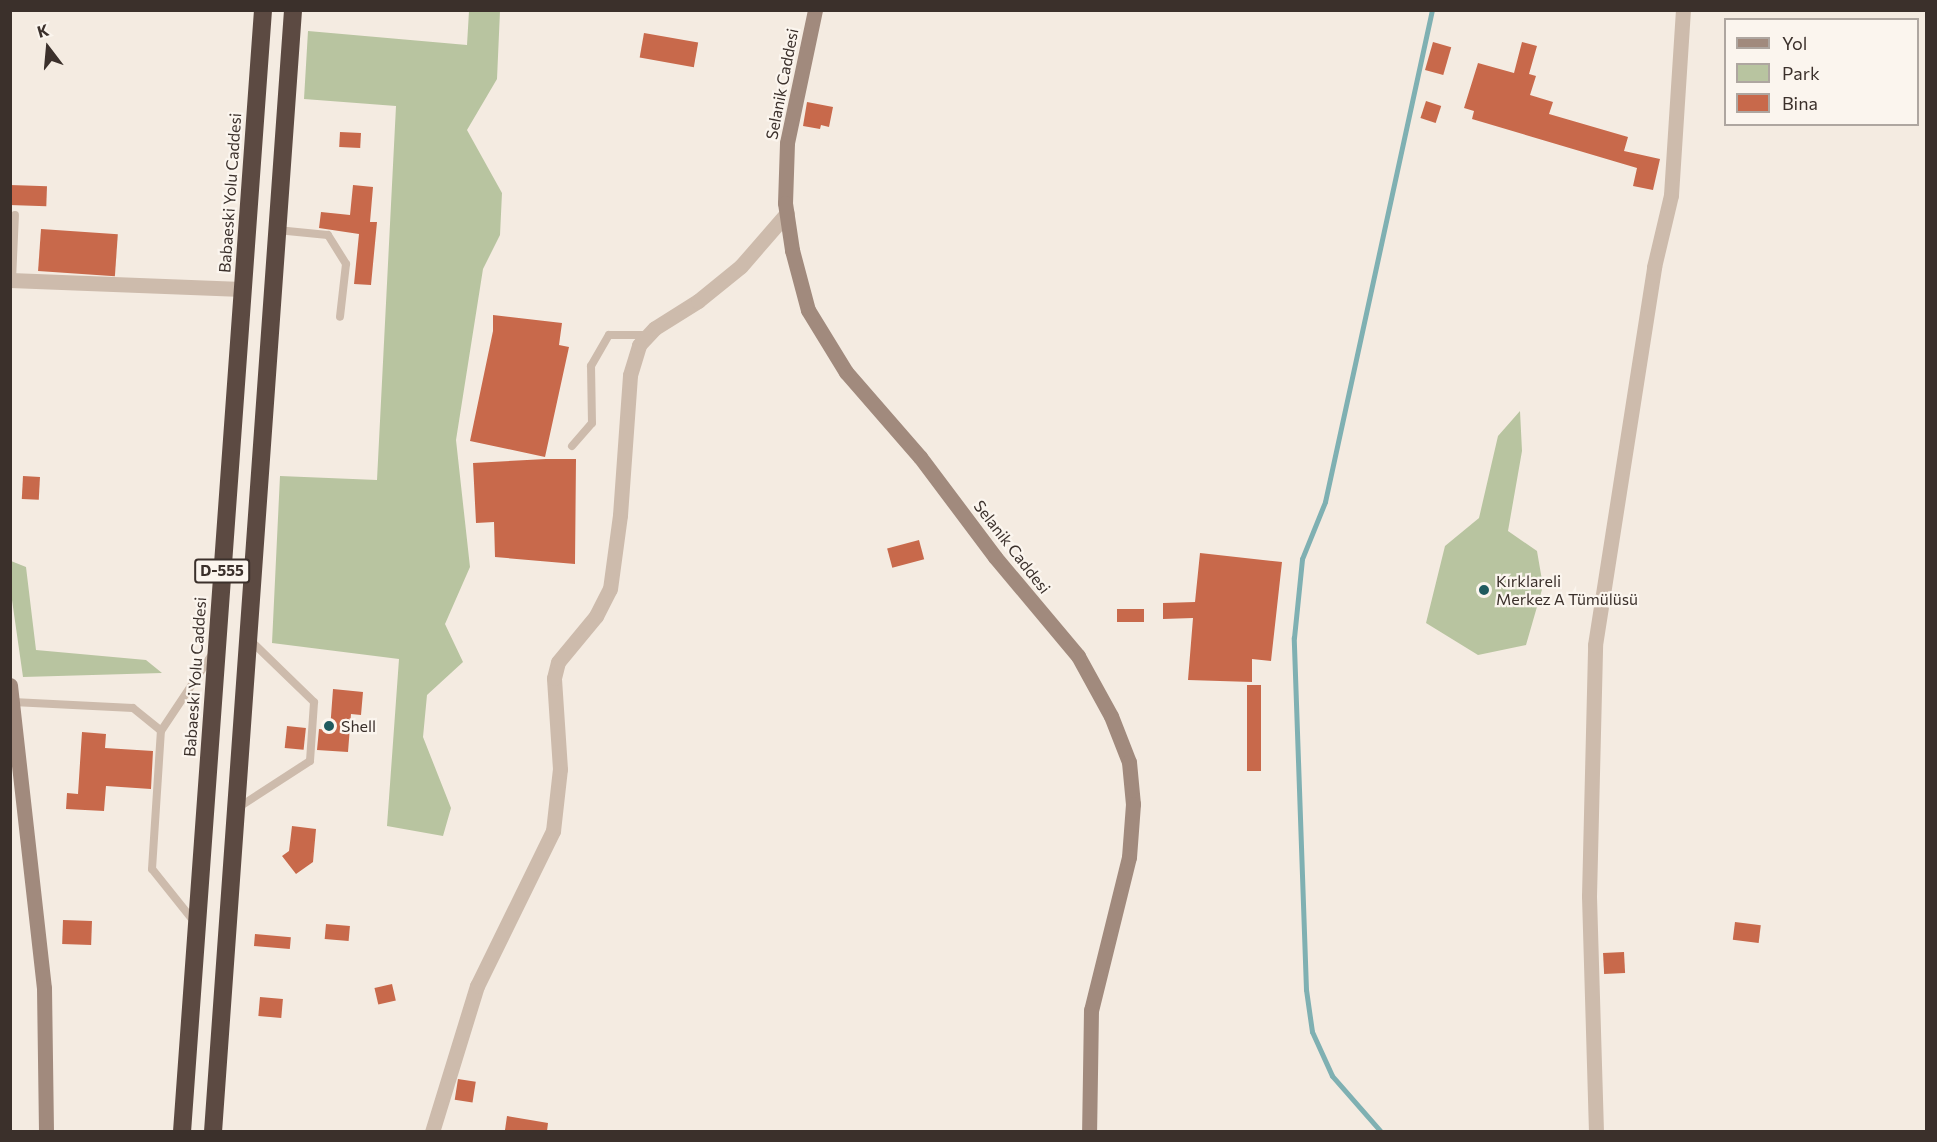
<!DOCTYPE html>
<meta charset="utf-8">
<style>
body{margin:0}
#map{position:relative;width:1937px;height:1142px;overflow:hidden;background:#f4ebe1;font-family:Commissioner,sans-serif}
div>[style]{position:absolute}
.green>*{inset:0;background:#b8c4a0}
.stream>*{height:4.5px;margin:-2.25px;padding:0 2.25px;transform-origin:2.25px;border-radius:2.25px;background:#7fb0b2}
.building>*{inset:0;background:#c8694b;transform-origin:0 0}
.lane>*{height:8px;margin:-4px;padding:0 4px;transform-origin:4px;border-radius:4px;background:#cdbbac}
.street>*{height:15px;margin:-7.5px;padding:0 7.5px;transform-origin:7.5px;border-radius:7.5px;background:#cdbbac}
.secondary>*{height:15px;margin:-7.5px;padding:0 7.5px;transform-origin:7.5px;border-radius:7.5px;background:#a18a7d}
.highway>*{height:18px;margin:-9px;padding:0 9px;transform-origin:9px;border-radius:9px;background:#5c4a42}
.dots>*{width:16px;height:16px;translate:-50% -50%;box-sizing:border-box;border:3px solid #fbf5ee;border-radius:50%}
span{translate:-50% -50%;white-space:nowrap;text-align:center;line-height:1.15;-webkit-text-stroke:4.5px #fbf5ee;paint-order:stroke}
.shield-label span{padding:2px 4px;background:#fbf5ee;border:2px solid;border-radius:4px;-webkit-text-stroke-width:0}
.shield-label{font-size:15px;color:#3b302b;font-weight:700}
.street-label{font-size:16px;color:#3b302b}
.poi-label{font-size:16px;color:#3b302b}
.left{translate:0 -50%;text-align:left}
.frame{position:absolute;inset:0;border:12px solid #3b302b;pointer-events:none}
.legend{position:absolute;left:1724px;top:18px;width:195px;height:108px;box-sizing:border-box;background:#fbf5ee;border:2px solid #aea6a0;margin:0;padding:8px 10px;list-style:none;font-size:18px;color:#3b302b}
.legend li{display:flex;align-items:center;gap:12px;height:30px}
.legend b{width:30px;border:2px solid #aea6a0}
.north{position:absolute;left:18px;top:18px;width:60px;height:60px;-webkit-text-stroke:4px #fbf5ee;paint-order:stroke;rotate:344deg;font-size:16px;font-weight:700;line-height:24px;text-align:center;color:#3b302b}
.north::after{content:'';display:block;margin:auto;width:21px;height:27px;background:#3b302b;clip-path:polygon(50% 0,100% 100%,50% 72%,0 100%)}
</style>
<div id="map">
<div class="green">
<div style="clip-path:polygon(469px 11px,500px 11px,497px 79px,467px 130px,502px 193px,500px 235px,483px 269px,456px 440px,470px 567px,445px 624px,463px 662px,427px 695px,423px 737px,451px 808px,443px 836px,387px 826px,399px 659px,272px 643px,280px 476px,377px 480px,396px 106px,304px 99px,308px 31px,467px 45px)"></div>
<div style="clip-path:polygon(1520px 411px,1522px 451px,1508px 531px,1537px 551px,1543px 586px,1526px 645px,1478px 655px,1426px 623px,1445px 546px,1479px 518px,1498px 436px)"></div>
<div style="clip-path:polygon(11px 561px,26px 567px,36px 650px,146px 660px,162px 673px,23px 677px,11px 593px)"></div>
</div>
<div class="stream">
<div style="left:1381px;top:1132px;width:74px;rotate:-131.2deg"></div>
<div style="left:1332px;top:1076px;width:48px;rotate:-114.4deg"></div>
<div style="left:1312px;top:1032px;width:42px;rotate:-98.1deg"></div>
<div style="left:1306px;top:990px;width:352px;rotate:-92deg"></div>
<div style="left:1294px;top:638px;width:79px;rotate:-84.2deg"></div>
<div style="left:1302px;top:559px;width:61px;rotate:-68deg"></div>
<div style="left:1325px;top:502px;width:504px;rotate:-77.73deg"></div>
</div>
<div class="building">
<div style="left:644px;top:33px;width:55px;height:25px;rotate:10deg"></div>
<div style="left:1433px;top:42px;width:19px;height:29px;rotate:16deg"></div>
<div style="clip-path:polygon(1522px 42px,1537px 46px,1529px 74px,1536px 76px,1530px 95px,1553px 102px,1549px 114px,1628px 137px,1624px 151px,1660px 159px,1653px 190px,1633px 186px,1637px 168px,1472px 119px,1474px 111px,1464px 108px,1478px 63px,1514px 73px)"></div>
<div style="left:1426px;top:101px;width:16px;height:18px;rotate:18deg"></div>
<div style="clip-path:polygon(807px 102px,833px 107px,829px 127px,821px 125px,820px 129px,803px 126px)"></div>
<div style="left:340px;top:132px;width:21px;height:15px;rotate:3deg"></div>
<div style="left:10px;top:185px;width:37px;height:20px;rotate:2deg"></div>
<div style="clip-path:polygon(353px 185px,373px 187px,370px 222px,377px 222px,371px 285px,354px 284px,359px 234px,319px 228px,321px 212px,350px 215px)"></div>
<div style="left:41px;top:229px;width:77px;height:42px;rotate:4deg"></div>
<div style="clip-path:polygon(493px 315px,562px 323px,559px 345px,569px 347px,545px 457px,470px 441px,493px 331px)"></div>
<div style="clip-path:polygon(546px 459px,576px 459px,575px 564px,495px 557px,494px 522px,476px 523px,473px 463px)"></div>
<div style="left:23px;top:476px;width:17px;height:23px;rotate:3deg"></div>
<div style="left:919px;top:540px;width:20px;height:33px;rotate:75deg"></div>
<div style="clip-path:polygon(1200px 553px,1282px 562px,1271px 661px,1252px 659px,1252px 682px,1188px 680px,1193px 618px,1163px 619px,1163px 603px,1195px 602px)"></div>
<div style="left:1117px;top:609px;width:27px;height:13px"></div>
<div style="left:1247px;top:685px;width:14px;height:86px"></div>
<div style="clip-path:polygon(333px 689px,363px 692px,361px 715px,351px 714px,348px 752px,317px 750px,319px 729px,330px 730px)"></div>
<div style="left:287px;top:726px;width:19px;height:22px;rotate:6deg"></div>
<div style="clip-path:polygon(82px 732px,106px 734px,105px 748px,153px 751px,151px 789px,106px 786px,104px 811px,66px 809px,67px 793px,78px 794px)"></div>
<div style="clip-path:polygon(292px 826px,316px 829px,313px 862px,296px 874px,282px 856px,289px 851px)"></div>
<div style="left:63px;top:920px;width:29px;height:24px;rotate:2deg"></div>
<div style="left:1735px;top:922px;width:26px;height:18px;rotate:7deg"></div>
<div style="left:326px;top:924px;width:24px;height:15px;rotate:5deg"></div>
<div style="left:255px;top:934px;width:36px;height:12px;rotate:5deg"></div>
<div style="left:1624px;top:952px;width:21px;height:21px;rotate:87deg"></div>
<div style="left:392px;top:984px;width:17px;height:18px;rotate:77deg"></div>
<div style="left:260px;top:997px;width:23px;height:19px;rotate:5deg"></div>
<div style="left:458px;top:1079px;width:18px;height:21px;rotate:9deg"></div>
<div style="clip-path:polygon(507px 1116px,548px 1123px,547px 1131px,505px 1130px)"></div>
</div>
<div class="lane">
<div style="left:277px;top:230px;width:51px;rotate:5.6deg"></div>
<div style="left:328px;top:235px;width:34px;rotate:58deg"></div>
<div style="left:346px;top:264px;width:53px;rotate:96.5deg"></div>
<div style="left:12px;top:280px;width:65px;rotate:-87.4deg"></div>
<div style="left:572px;top:446px;width:30px;rotate:-49deg"></div>
<div style="left:592px;top:423px;width:57px;rotate:-91deg"></div>
<div style="left:591px;top:366px;width:36px;rotate:-60deg"></div>
<div style="left:609px;top:335px;width:39px"></div>
<div style="left:13px;top:702px;width:120px;rotate:2.9deg"></div>
<div style="left:133px;top:708px;width:36px;rotate:39deg"></div>
<div style="left:236px;top:809px;width:88px;rotate:-33deg"></div>
<div style="left:310px;top:761px;width:59px;rotate:-86.1deg"></div>
<div style="left:314px;top:702px;width:89px;rotate:-135.9deg"></div>
<div style="left:196px;top:924px;width:70px;rotate:-128.7deg"></div>
<div style="left:152px;top:869px;width:138px;rotate:-86.3deg"></div>
<div style="left:161px;top:731px;width:94px;rotate:-56.3deg"></div>
</div>
<div class="street">
<div style="left:10px;top:280px;width:232px;rotate:2.2deg"></div>
<div style="left:432px;top:1132px;width:153px;rotate:-72.9deg"></div>
<div style="left:477px;top:986px;width:173px;rotate:-63.9deg"></div>
<div style="left:553px;top:831px;width:62px;rotate:-83.6deg"></div>
<div style="left:560px;top:769px;width:91px;rotate:-93.8deg"></div>
<div style="left:554px;top:678px;width:16px;rotate:-76deg"></div>
<div style="left:558px;top:662px;width:60px;rotate:-50.4deg"></div>
<div style="left:596px;top:616px;width:30px;rotate:-63deg"></div>
<div style="left:610px;top:589px;width:75px;rotate:-82.3deg"></div>
<div style="left:620px;top:515px;width:140px;rotate:-85.9deg"></div>
<div style="left:630px;top:375px;width:31px;rotate:-73deg"></div>
<div style="left:639px;top:345px;width:23px;rotate:-47deg"></div>
<div style="left:655px;top:328px;width:51px;rotate:-32.1deg"></div>
<div style="left:698px;top:301px;width:55px;rotate:-39.1deg"></div>
<div style="left:741px;top:266px;width:70px;rotate:-49deg"></div>
<div style="left:1596px;top:1132px;width:236px;rotate:-91.7deg"></div>
<div style="left:1589px;top:896px;width:251px;rotate:-88.6deg"></div>
<div style="left:1595px;top:645px;width:383px;rotate:-81.1deg"></div>
<div style="left:1654px;top:267px;width:74px;rotate:-76.7deg"></div>
<div style="left:1671px;top:195px;width:185px;rotate:-86.3deg"></div>
</div>
<div class="secondary">
<div style="left:815px;top:10px;width:136px;rotate:101.9deg"></div>
<div style="left:787px;top:143px;width:60px;rotate:91.9deg"></div>
<div style="left:785px;top:203px;width:48px;rotate:81.5deg"></div>
<div style="left:792px;top:250px;width:62px;rotate:75.1deg"></div>
<div style="left:808px;top:310px;width:73px;rotate:58.5deg"></div>
<div style="left:846px;top:372px;width:113px;rotate:49deg"></div>
<div style="left:920px;top:457px;width:125px;rotate:53.1deg"></div>
<div style="left:995px;top:557px;width:129px;rotate:50deg"></div>
<div style="left:1078px;top:656px;width:68px;rotate:61.2deg"></div>
<div style="left:1111px;top:716px;width:49px;rotate:68.6deg"></div>
<div style="left:1129px;top:762px;width:42px;rotate:84.6deg"></div>
<div style="left:1133px;top:804px;width:53px;rotate:94.3deg"></div>
<div style="left:1129px;top:857px;width:158px;rotate:103.9deg"></div>
<div style="left:1091px;top:1010px;width:122px;rotate:90.9deg"></div>
<div style="left:10px;top:685px;width:305px;rotate:83.6deg"></div>
<div style="left:44px;top:988px;width:144px;rotate:89.2deg"></div>
</div>
<div class="highway">
<div style="left:182px;top:1132px;width:1125px;rotate:-85.87deg"></div>
<div style="left:213px;top:1132px;width:1125px;rotate:-85.92deg"></div>
</div>
<div class="dots">
<div style="left:1484px;top:590px;background:#1f5a5e"></div>
<div style="left:329px;top:726px;background:#1f5a5e"></div>
</div>
<div class="shield-label">
<span style="left:222px;top:571px">D-555</span>
</div>
<div class="street-label">
<span style="left:782px;top:84px;rotate:-79deg">Selanik Caddesi</span>
<span style="left:230px;top:193px;rotate:-86deg">Babaeski Yolu Caddesi</span>
<span style="left:1012px;top:547px;rotate:52deg">Selanik Caddesi</span>
<span style="left:195px;top:677px;rotate:-86deg">Babaeski Yolu Caddesi</span>
</div>
<div class="poi-label">
<span class="left" style="left:1496px;top:590px">Kırklareli<br>Merkez A Tümülüsü</span>
<span class="left" style="left:341px;top:726px">Shell</span>
</div>
<div class="frame"></div>
<ul class="legend">
<li><b style="height:8px;background:#a18a7d"></b>Yol</li>
<li><b style="height:16px;background:#b8c4a0"></b>Park</li>
<li><b style="height:16px;background:#c8694b"></b>Bina</li>
</ul>
<div class="north">K</div>
</div>
